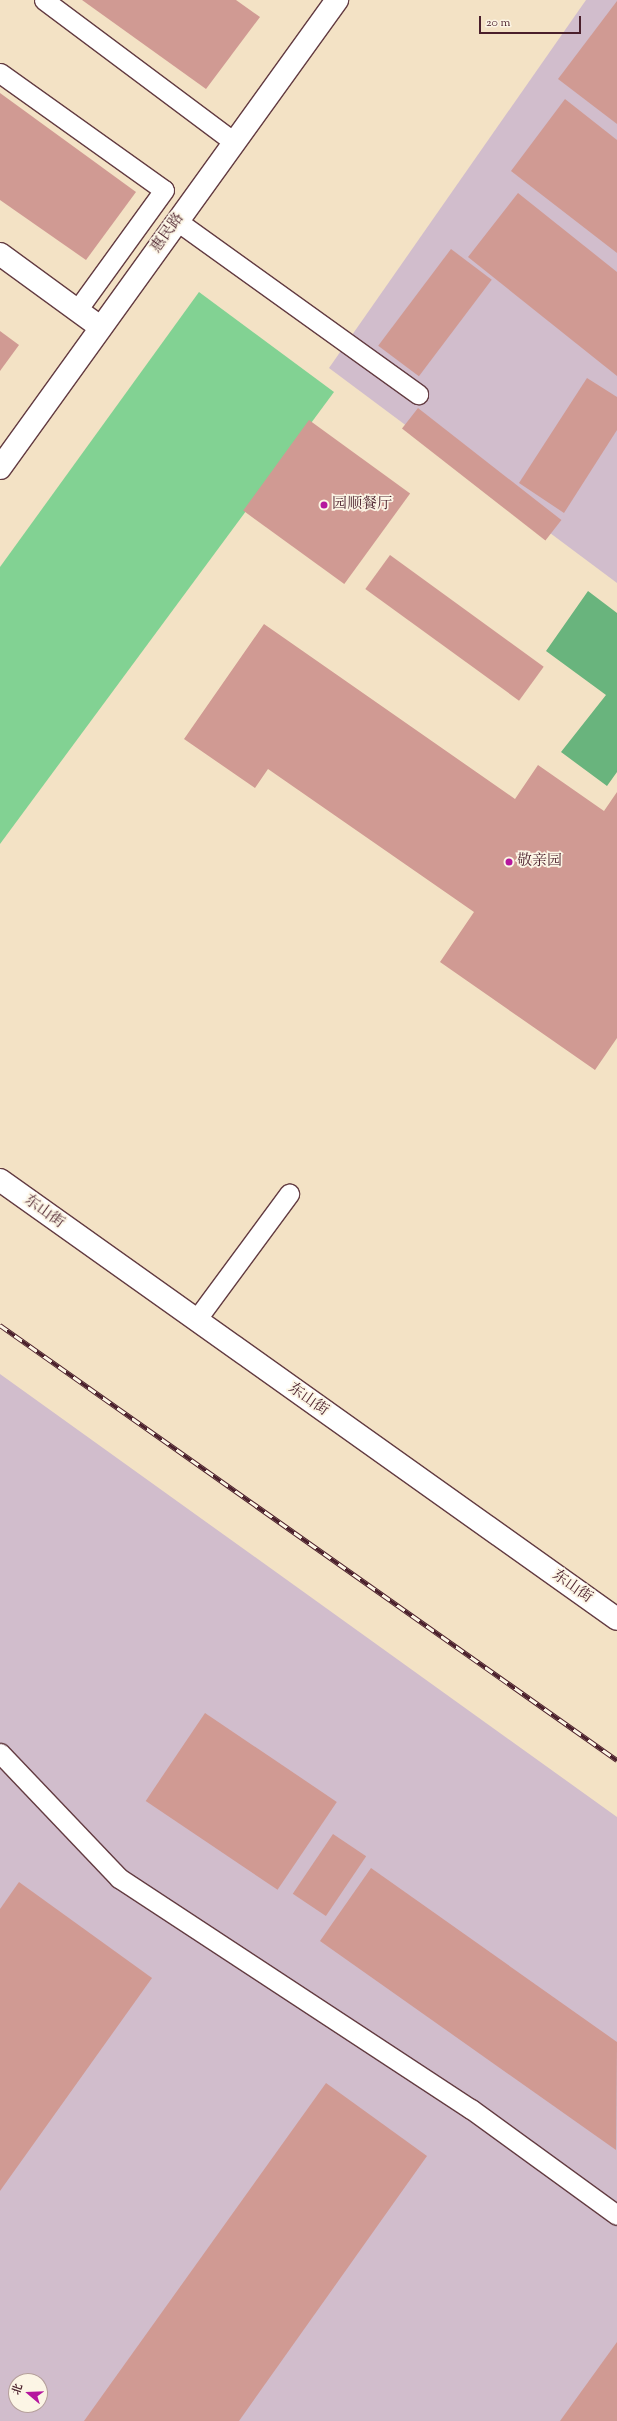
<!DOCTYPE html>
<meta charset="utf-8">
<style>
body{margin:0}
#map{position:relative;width:617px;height:2421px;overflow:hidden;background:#f3e2c5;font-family:"Sorts Mill Goudy","Noto Serif SC",serif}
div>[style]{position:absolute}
.industrial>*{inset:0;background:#d1bdcc}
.green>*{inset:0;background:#82d293}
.forest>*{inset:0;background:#69b47d}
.building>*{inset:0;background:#d09a93;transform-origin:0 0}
.roads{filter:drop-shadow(1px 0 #633c42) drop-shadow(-1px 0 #633c42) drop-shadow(0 1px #633c42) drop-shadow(0 -1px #633c42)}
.service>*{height:19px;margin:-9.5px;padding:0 9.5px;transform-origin:9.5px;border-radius:9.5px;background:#fff}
.minor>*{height:22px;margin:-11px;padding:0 11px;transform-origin:11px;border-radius:11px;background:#fff}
.tertiary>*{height:22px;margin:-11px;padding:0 11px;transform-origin:11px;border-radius:11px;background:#fff}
.secondary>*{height:22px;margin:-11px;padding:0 11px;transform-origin:11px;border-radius:11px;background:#fff}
.rail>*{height:4.5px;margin-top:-2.25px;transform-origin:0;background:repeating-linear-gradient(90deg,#fcf5e5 0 9px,#4a1f2b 0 18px);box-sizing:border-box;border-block:1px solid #4a1f2b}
.dots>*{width:11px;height:11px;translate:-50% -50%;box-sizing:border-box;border:2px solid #fcf5e5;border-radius:50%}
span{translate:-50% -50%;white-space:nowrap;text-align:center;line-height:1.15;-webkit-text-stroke:3.5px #fcf5e5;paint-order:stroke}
.street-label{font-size:15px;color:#4a1f2b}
.poi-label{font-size:15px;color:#4a1f2b}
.left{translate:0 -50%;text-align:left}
.north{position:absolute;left:8px;top:2373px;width:40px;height:40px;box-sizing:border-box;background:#fcf5e5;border:1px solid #b59f9b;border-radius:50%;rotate:289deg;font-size:11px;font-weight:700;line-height:16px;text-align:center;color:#4a1f2b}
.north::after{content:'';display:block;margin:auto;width:14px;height:18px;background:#b5179e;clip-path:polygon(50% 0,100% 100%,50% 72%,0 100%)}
.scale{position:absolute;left:479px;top:16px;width:102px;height:18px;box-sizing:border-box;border:2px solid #4a1f2b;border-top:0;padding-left:5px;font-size:12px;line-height:14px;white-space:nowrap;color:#4a1f2b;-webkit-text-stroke:3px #fcf5e5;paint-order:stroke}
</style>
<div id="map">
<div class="industrial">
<div style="clip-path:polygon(586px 0,617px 0,617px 583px,329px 368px)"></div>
<div style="clip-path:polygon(evenodd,0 1374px,617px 1817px,617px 2421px,0 2421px,0 1374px,16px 2381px,40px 2381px,40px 2405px,16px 2405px,16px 2381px)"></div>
</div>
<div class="green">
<div style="clip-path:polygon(199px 292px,334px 392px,0 844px,0 567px)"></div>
</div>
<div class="forest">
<div style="clip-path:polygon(588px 591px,617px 613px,617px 772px,607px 786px,561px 752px,606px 695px,546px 651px)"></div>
</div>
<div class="building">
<div style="clip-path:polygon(82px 0,236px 0,260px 17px,206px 89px)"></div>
<div style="clip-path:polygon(617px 1px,617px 124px,558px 79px)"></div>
<div style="clip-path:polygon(0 93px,136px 192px,86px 260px,0 200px)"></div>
<div style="clip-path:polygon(565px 99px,617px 140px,617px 253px,511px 171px)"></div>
<div style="clip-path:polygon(518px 193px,617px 272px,617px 376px,468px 257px)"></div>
<div style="left:451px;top:249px;width:51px;height:121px;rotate:37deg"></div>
<div style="clip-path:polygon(0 331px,19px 345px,0 371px)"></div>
<div style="clip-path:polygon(587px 378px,617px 397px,617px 430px,564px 513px,519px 483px)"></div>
<div style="left:418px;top:408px;width:182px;height:26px;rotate:38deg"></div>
<div style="left:309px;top:420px;width:125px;height:112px;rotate:36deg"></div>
<div style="left:390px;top:555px;width:190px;height:42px;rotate:36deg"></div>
<div style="clip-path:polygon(264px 624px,515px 799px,538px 765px,604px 811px,617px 792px,617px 1038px,595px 1070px,440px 962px,474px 912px,268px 769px,255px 788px,184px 739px)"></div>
<div style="left:205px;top:1713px;width:159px;height:106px;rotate:34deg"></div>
<div style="left:333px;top:1834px;width:40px;height:72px;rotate:34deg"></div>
<div style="clip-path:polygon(371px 1868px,617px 2042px,616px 2150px,320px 1941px)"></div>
<div style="clip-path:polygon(19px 1882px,152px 1978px,0 2191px,0 1909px)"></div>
<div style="clip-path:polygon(326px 2083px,427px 2156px,239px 2421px,84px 2421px)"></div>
<div style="clip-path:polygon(617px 2342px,617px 2421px,560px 2421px)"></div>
</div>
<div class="roads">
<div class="service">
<div style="left:44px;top:0;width:237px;rotate:36.8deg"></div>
<div style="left:0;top:73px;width:201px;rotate:35.5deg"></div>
<div style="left:164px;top:190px;width:148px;rotate:125.9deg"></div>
<div style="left:177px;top:221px;width:297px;rotate:35.7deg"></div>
<div style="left:196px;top:1320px;width:157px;rotate:-53.6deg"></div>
<div style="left:0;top:1753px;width:173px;rotate:46.4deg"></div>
<div style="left:119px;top:1878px;width:421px;rotate:33.3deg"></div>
<div style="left:471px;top:2109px;width:180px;rotate:36deg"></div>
</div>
<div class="minor">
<div style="left:0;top:254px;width:124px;rotate:36.1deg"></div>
</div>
<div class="tertiary">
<div style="left:0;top:468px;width:577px;rotate:-54.24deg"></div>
</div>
<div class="secondary">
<div style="left:0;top:1180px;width:757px;rotate:35.43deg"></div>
</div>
</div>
<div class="rail">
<div style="left:0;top:1325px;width:755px;rotate:35.18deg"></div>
</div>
<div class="dots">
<div style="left:324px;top:505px;background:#b5179e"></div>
<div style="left:509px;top:862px;background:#b5179e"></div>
</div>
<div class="street-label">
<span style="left:168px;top:233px;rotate:-54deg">惠民路</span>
<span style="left:44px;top:1212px;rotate:36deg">东山街</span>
<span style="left:308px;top:1400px;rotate:35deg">东山街</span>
<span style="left:572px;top:1587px;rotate:35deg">东山街</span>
</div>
<div class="poi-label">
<span class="left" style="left:332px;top:505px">园顺餐厅</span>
<span class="left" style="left:517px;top:862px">敬亲园</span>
</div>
<div class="north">北</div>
<div class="scale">20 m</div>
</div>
